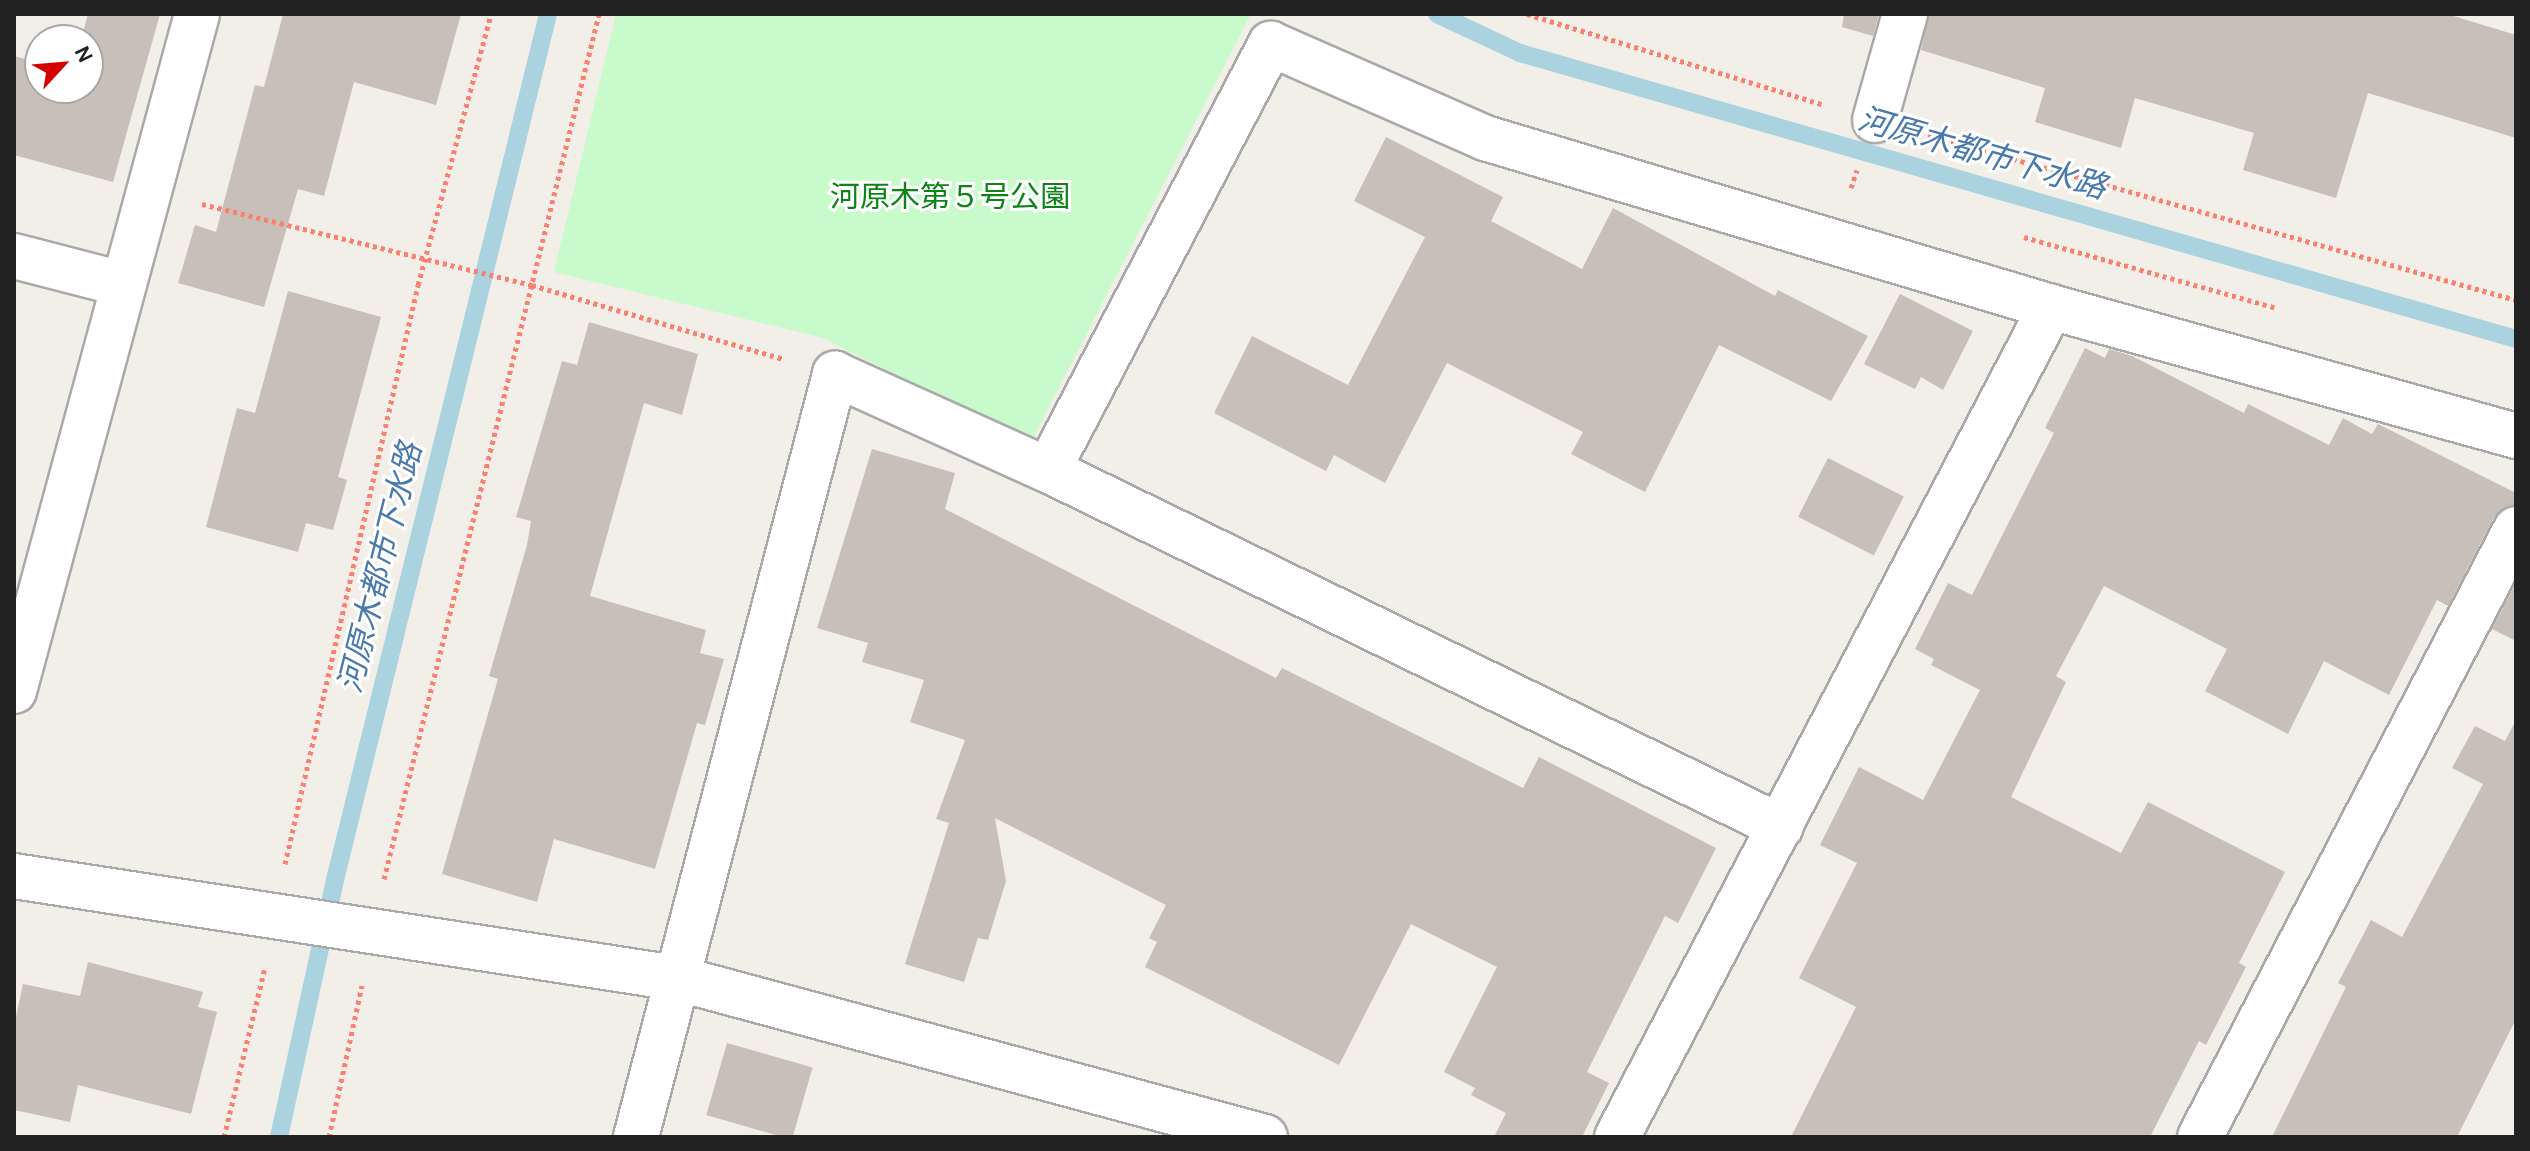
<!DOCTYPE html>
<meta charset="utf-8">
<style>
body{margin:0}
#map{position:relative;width:2530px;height:1151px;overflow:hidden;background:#f2efe9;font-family:Karla,"Noto Sans JP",sans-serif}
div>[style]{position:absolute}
.park>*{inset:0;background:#c8facc}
.stream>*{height:18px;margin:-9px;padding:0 9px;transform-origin:9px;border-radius:9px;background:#aad3df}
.building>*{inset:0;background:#c7bfb8;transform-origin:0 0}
.path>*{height:5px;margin-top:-2.5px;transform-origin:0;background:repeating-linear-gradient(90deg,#fa8072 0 4px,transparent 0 8px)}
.roads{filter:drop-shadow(2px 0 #a9a9a9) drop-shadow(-2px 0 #a9a9a9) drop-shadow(0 2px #a9a9a9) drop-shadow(0 -2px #a9a9a9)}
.minor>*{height:44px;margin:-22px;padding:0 22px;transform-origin:22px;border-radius:22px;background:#fff}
span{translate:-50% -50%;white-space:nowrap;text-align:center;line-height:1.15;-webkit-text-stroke:6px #fff;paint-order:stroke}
.park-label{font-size:30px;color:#0c8416}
.water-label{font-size:32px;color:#4a7aab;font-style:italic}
.frame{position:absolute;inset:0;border:16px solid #222;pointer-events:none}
.north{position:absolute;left:24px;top:24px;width:80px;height:80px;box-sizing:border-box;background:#fff;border:2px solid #a7a7a7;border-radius:50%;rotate:64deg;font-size:22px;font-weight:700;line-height:32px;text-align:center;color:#222}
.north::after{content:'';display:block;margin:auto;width:28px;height:36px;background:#d40000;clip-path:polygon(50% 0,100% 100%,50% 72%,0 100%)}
</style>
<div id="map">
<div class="park">
<div style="clip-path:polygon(616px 14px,1251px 14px,1031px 442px,823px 338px,554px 272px)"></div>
</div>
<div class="stream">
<div style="left:1437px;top:14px;width:92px;rotate:25.2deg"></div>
<div style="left:1520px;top:53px;width:1036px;rotate:16.02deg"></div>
<div style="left:279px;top:1137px;width:263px;rotate:-77.7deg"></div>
<div style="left:335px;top:880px;width:892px;rotate:-76.18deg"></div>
</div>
<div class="building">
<div style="clip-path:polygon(88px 14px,160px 14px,113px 182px,14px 155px,14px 56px,40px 63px,40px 88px,88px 88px,88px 40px,81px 40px)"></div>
<div style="clip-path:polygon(283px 14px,461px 14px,436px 105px,354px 82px,324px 196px,298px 189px,264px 307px,178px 283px,195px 225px,216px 232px,255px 85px,264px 87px)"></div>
<div style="clip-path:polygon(1844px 14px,1879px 14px,1873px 36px,1842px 27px)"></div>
<div style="clip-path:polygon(1929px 14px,2447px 14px,2516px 35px,2516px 138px,2368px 93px,2336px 198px,2243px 170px,2254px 133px,2135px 98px,2121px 148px,2035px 122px,2045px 88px,1921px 50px)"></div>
<div style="clip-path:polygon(1386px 137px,1503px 197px,1491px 221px,1582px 269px,1613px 208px,1775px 296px,1778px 290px,1868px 336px,1831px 401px,1719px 345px,1645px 492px,1571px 454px,1583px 432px,1447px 363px,1385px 483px,1334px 455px,1326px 471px,1214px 413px,1252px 336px,1348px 385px,1425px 237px,1354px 201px)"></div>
<div style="clip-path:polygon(288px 291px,381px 317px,338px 477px,347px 480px,333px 530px,306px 523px,298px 552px,206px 527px,237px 408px,255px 413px)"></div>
<div style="clip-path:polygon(1900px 294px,1973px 331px,1943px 390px,1921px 377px,1915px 389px,1864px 364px)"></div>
<div style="clip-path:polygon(589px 322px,698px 354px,682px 415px,644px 403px,590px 596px,706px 630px,700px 653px,724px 659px,705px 725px,697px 723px,655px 869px,554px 839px,537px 902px,442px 874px,498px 679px,489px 676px,527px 545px,531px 521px,516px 517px,562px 361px,577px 365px)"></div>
<div style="clip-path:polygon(2085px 348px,2105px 358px,2109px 349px,2132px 356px,2244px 413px,2248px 404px,2329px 445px,2343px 418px,2372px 434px,2378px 424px,2516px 493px,2516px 504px,2494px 517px,2448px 606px,2437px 600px,2389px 695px,2324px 661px,2288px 734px,2205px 691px,2227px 649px,2104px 586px,2056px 676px,2066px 682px,2011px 797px,2121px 853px,2148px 802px,2285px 872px,2239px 963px,2246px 967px,2206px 1045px,2199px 1041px,2150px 1137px,1791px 1137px,1856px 1007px,1799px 978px,1857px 863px,1820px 845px,1859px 767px,1923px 800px,1980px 690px,1931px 665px,1934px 659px,1915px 649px,1948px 583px,1972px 595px,2054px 433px,2045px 428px)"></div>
<div style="clip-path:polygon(872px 449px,955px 473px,945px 509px,1276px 678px,1282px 668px,1523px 788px,1539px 757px,1716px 848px,1678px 923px,1665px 916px,1587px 1072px,1609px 1083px,1582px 1137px,1494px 1137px,1506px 1113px,1471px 1095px,1475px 1088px,1444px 1072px,1497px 967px,1411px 924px,1339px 1065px,1145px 967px,1157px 942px,1149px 938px,1166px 905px,995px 818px,1006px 881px,988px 940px,978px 938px,964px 982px,905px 964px,949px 823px,936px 819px,965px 740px,910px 722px,924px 680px,862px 662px,868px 643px,817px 628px)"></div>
<div style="left:1828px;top:458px;width:85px;height:66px;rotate:27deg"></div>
<div style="clip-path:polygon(2516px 583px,2516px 641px,2492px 629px)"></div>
<div style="clip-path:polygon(2516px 720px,2516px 1019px,2457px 1137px,2272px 1137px,2346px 987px,2338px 983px,2371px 920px,2402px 937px,2483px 784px,2452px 768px,2475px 726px,2505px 741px)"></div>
<div style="clip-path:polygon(88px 962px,203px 992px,198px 1007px,217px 1012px,191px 1114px,78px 1085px,70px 1122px,14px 1110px,14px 1026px,23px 984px,80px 996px)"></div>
<div style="left:727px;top:1043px;width:89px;height:75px;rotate:16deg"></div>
</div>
<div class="path">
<div style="left:1527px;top:14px;width:308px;rotate:17deg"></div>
<div style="left:1928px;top:135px;width:611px;rotate:15.67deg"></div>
<div style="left:1851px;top:188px;width:19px;rotate:-72deg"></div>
<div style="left:202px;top:204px;width:340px;rotate:13.8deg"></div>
<div style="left:532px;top:285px;width:263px;rotate:16.4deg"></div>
<div style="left:2024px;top:237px;width:262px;rotate:15.7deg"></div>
<div style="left:285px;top:864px;width:594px;rotate:-77.06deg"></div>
<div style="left:418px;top:285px;width:281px;rotate:-74.9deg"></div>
<div style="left:384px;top:879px;width:891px;rotate:-76.04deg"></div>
<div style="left:224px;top:1137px;width:174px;rotate:-76.4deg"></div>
<div style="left:329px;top:1137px;width:155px;rotate:-77.7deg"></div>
</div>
<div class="roads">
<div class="minor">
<div style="left:1875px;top:120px;width:110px;rotate:-74.2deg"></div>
<div style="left:14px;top:256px;width:112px;rotate:14.5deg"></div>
<div style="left:1048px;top:470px;width:481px;rotate:-62.4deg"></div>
<div style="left:1271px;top:44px;width:234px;rotate:23.7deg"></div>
<div style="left:1485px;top:138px;width:591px;rotate:16.62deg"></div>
<div style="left:2051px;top:307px;width:483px;rotate:15.5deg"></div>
<div style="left:14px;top:691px;width:701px;rotate:-74.87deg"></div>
<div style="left:14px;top:876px;width:670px;rotate:8.76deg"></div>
<div style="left:676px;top:978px;width:610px;rotate:15.11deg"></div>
<div style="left:636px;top:1137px;width:789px;rotate:-75.38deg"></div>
<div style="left:835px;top:374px;width:234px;rotate:24.3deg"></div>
<div style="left:1048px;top:470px;width:815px;rotate:25.97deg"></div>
<div style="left:1617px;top:1137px;width:937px;rotate:-62.4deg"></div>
<div style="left:2200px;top:1137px;width:685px;rotate:-62.54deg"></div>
</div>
</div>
<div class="park-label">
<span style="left:950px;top:197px">河原木第５号公園</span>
</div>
<div class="water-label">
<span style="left:1982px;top:154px;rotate:16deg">河原木都市下水路</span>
<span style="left:381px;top:568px;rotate:-76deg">河原木都市下水路</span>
</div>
<div class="frame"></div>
<div class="north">N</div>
</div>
